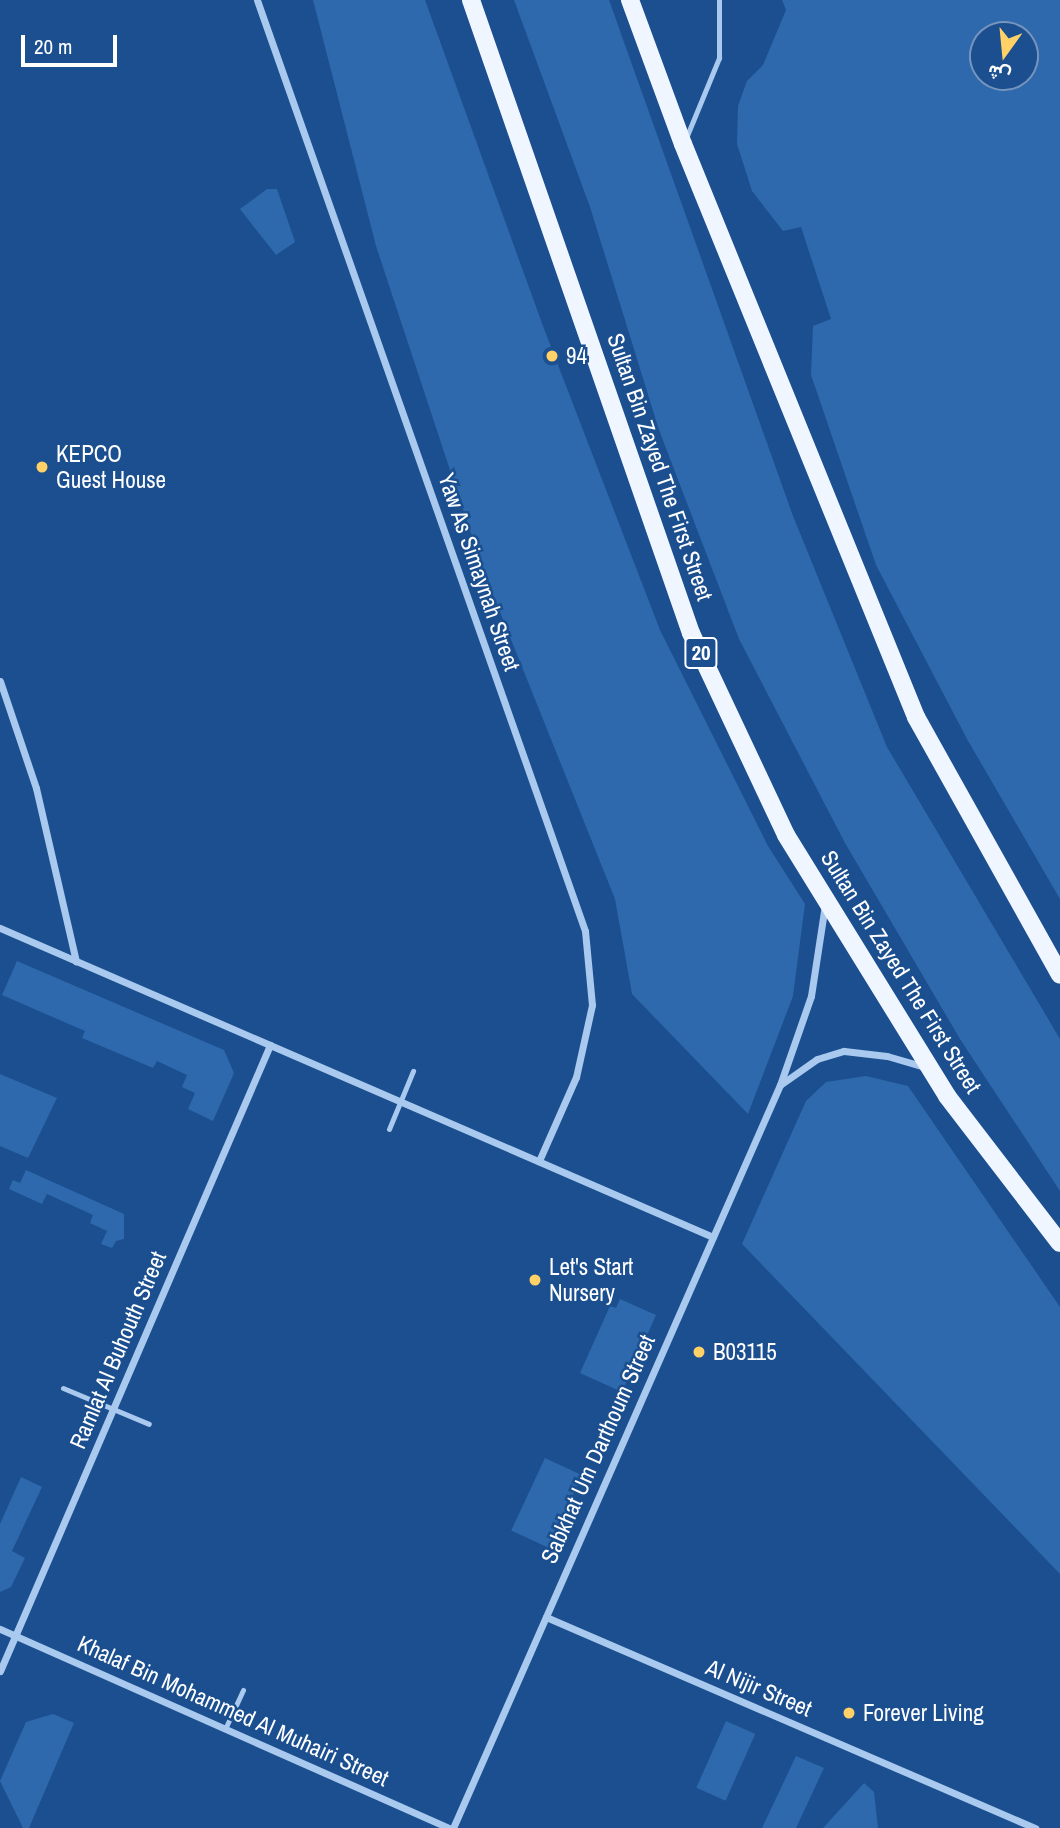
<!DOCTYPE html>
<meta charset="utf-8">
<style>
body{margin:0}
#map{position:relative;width:1060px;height:1828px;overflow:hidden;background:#1b4f8f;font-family:"Archivo Narrow",Vazirmatn,sans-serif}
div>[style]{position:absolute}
.green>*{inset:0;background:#2e69ad;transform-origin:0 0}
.lane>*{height:5px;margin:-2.5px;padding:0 2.5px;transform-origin:2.5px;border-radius:2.5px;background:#a9c9ee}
.street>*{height:7px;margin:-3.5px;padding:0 3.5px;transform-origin:3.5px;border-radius:3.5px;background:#a9c9ee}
.primary>*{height:18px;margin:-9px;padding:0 9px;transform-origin:9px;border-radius:9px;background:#f0f6ff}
.dots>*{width:19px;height:19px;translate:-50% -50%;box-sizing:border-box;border:4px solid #1b4f8f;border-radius:50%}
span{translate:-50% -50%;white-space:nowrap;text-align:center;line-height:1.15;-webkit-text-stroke:5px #1b4f8f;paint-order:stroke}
.shield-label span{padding:2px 5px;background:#1b4f8f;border:2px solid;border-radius:5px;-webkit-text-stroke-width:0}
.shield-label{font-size:21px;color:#fff;font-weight:700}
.poi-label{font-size:23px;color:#fff}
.left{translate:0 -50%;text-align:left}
.street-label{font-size:23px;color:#fff}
.north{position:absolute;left:969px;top:21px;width:70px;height:70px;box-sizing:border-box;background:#1b4f8f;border:2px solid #7695bc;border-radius:50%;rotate:195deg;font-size:19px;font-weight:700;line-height:28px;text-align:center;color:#fff}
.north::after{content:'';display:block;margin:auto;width:24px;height:32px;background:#ffd166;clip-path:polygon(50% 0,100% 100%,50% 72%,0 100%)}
.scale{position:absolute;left:21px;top:35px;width:96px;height:32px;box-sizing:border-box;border:4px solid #fff;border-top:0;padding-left:9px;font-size:21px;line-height:24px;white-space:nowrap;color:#fff;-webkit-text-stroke:5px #1b4f8f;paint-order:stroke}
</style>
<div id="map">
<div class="green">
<div style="clip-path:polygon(313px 0,425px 0,543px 326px,660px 630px,768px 846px,805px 904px,793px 996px,748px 1114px,632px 994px,615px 899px,482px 567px,376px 246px)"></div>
<div style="clip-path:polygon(514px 0,609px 0,793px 516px,887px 747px,1060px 1039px,1060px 1191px,960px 1039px,845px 843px,739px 639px,659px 430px,590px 207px)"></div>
<div style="clip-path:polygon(evenodd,782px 0,1060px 0,1060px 899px,967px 739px,876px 565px,811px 375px,813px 326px,831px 319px,801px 227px,783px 231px,752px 191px,737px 144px,738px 106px,747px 81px,763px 65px,786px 10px,782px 0,983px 35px,1025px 35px,1025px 77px,983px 77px,983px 35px)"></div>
<div style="clip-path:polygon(267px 189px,277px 189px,295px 242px,276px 255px,240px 209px)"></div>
<div style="clip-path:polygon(17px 961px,224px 1050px,234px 1073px,213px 1121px,188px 1109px,195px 1093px,182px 1087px,187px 1075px,157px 1061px,153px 1068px,82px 1038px,85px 1031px,2px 995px)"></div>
<div style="clip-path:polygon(0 1074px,57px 1098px,28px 1158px,0 1146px)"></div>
<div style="clip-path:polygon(866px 1076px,908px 1086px,1060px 1307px,1060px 1574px,742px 1244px,806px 1101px,826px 1082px)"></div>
<div style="clip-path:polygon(26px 1170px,124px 1214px,124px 1239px,116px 1241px,112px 1248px,101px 1244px,107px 1231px,90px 1223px,93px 1215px,47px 1194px,42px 1204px,9px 1189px,13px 1180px,20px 1183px)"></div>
<div style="clip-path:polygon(620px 1299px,656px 1315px,622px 1392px,580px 1373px,610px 1306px,616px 1308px)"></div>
<div style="left:545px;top:1458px;width:41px;height:80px;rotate:25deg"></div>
<div style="clip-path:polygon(21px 1477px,42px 1487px,12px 1551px,25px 1558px,11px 1587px,0 1592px,0 1524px)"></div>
<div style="clip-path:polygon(53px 1714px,74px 1723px,29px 1828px,23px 1828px,0 1781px,26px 1722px)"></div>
<div style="left:726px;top:1721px;width:32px;height:73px;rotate:24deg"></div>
<div style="clip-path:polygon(796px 1756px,824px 1768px,796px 1828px,762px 1828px)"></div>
<div style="clip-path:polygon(864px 1783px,874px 1792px,878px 1828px,823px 1828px)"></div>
</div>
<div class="lane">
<div style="left:686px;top:138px;width:87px;rotate:-67.6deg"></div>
<div style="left:719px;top:58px;width:58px;rotate:-90deg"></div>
<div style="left:389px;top:1129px;width:63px;rotate:-67.5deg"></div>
<div style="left:63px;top:1388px;width:93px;rotate:22.7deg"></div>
<div style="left:225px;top:1729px;width:43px;rotate:-65.2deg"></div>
</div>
<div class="street">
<div style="left:257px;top:0;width:987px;rotate:70.59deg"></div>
<div style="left:585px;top:931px;width:74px;rotate:84.6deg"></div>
<div style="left:592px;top:1005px;width:74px;rotate:102.5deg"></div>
<div style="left:576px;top:1077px;width:92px;rotate:113.8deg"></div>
<div style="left:0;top:681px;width:113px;rotate:71.4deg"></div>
<div style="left:36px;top:788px;width:178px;rotate:77deg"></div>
<div style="left:0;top:928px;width:777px;rotate:23.43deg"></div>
<div style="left:780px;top:1085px;width:45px;rotate:-35.1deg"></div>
<div style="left:817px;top:1059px;width:28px;rotate:-17deg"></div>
<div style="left:844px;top:1051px;width:43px;rotate:6.6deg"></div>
<div style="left:887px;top:1056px;width:40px;rotate:16deg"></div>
<div style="left:546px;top:1617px;width:533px;rotate:23.34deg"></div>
<div style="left:0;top:1629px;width:492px;rotate:23.9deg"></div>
<div style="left:0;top:1671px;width:682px;rotate:-66.67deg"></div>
<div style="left:453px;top:1828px;width:812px;rotate:-66.25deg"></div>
<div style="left:780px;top:1085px;width:94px;rotate:-70.8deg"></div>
<div style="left:811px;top:996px;width:92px;rotate:-81.3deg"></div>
</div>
<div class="primary">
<div style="left:471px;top:0;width:670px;rotate:70.84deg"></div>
<div style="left:691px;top:633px;width:223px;rotate:64.8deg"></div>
<div style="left:786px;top:835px;width:307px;rotate:58.3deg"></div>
<div style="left:947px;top:1096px;width:185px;rotate:52.5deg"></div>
<div style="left:630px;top:0;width:153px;rotate:69.8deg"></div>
<div style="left:683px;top:144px;width:619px;rotate:67.87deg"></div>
<div style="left:916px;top:717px;width:295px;rotate:60.8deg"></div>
</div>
<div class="dots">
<div style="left:552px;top:356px;background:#ffd166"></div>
<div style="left:42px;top:467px;background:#ffd166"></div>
<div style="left:535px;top:1280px;background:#ffd166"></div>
<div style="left:699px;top:1352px;background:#ffd166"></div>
<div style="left:849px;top:1713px;background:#ffd166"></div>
</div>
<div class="shield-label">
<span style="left:701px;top:653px">20</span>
</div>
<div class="poi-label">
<span class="left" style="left:566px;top:356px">94</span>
<span class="left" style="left:56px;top:467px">KEPCO<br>Guest House</span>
<span class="left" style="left:549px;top:1280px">Let's Start<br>Nursery</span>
<span class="left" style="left:713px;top:1352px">B03115</span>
<span class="left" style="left:863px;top:1713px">Forever Living</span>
</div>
<div class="street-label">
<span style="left:660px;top:467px;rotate:71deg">Sultan Bin Zayed The First Street</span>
<span style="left:479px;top:572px;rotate:71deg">Yaw As Simaynah Street</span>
<span style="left:901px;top:972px;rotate:58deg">Sultan Bin Zayed The First Street</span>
<span style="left:118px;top:1350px;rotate:-67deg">Ramlat Al Buhouth Street</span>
<span style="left:598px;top:1449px;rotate:-66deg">Sabkhat Um Darthoum Street</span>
<span style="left:759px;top:1688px;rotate:23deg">Al Nijir Street</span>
<span style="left:233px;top:1711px;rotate:24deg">Khalaf Bin Mohammed Al Muhairi Street</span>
</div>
<div class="north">ش</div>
<div class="scale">20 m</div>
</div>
